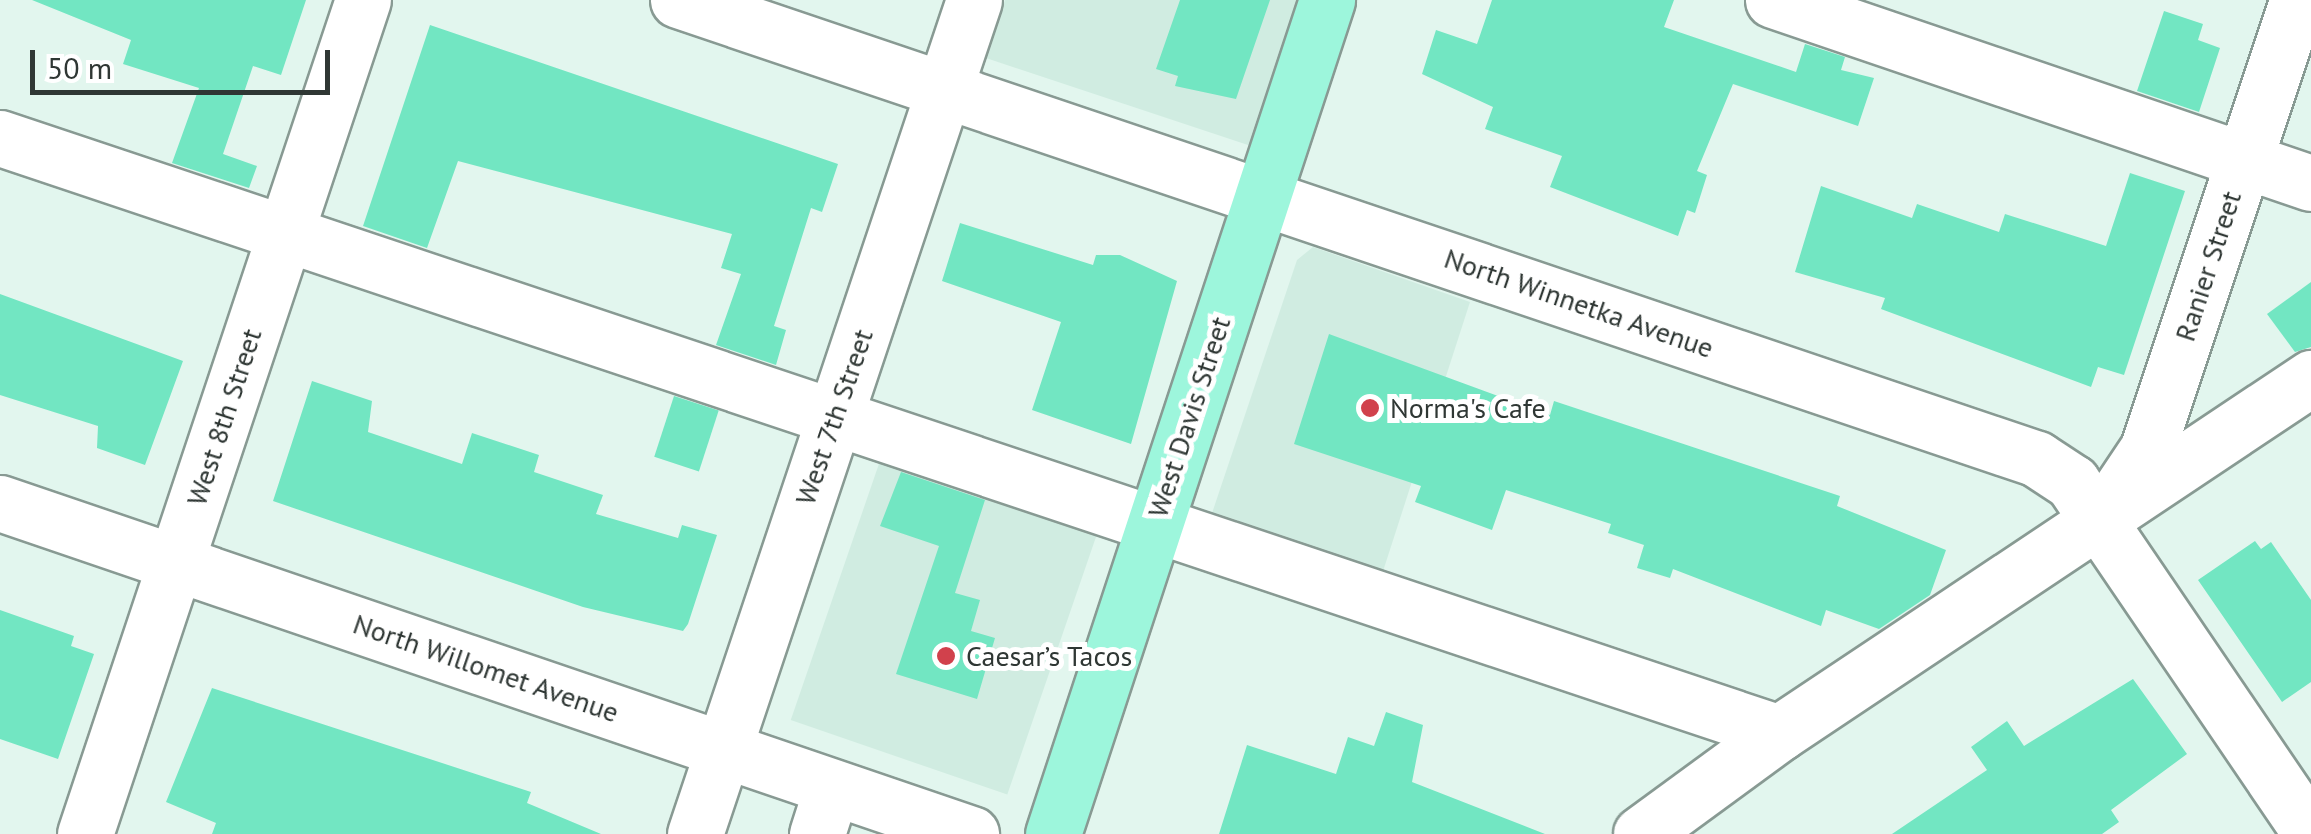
<!DOCTYPE html>
<meta charset="utf-8">
<style>
body{margin:0}
#map{position:relative;width:2311px;height:834px;overflow:hidden;background:#e2f6ee;font-family:"PT Sans",sans-serif}
div>[style]{position:absolute}
.built>*{inset:0;background:#d0ece1;transform-origin:0 0}
.building>*{inset:0;background:#72e6c2;transform-origin:0 0}
.roads{filter:drop-shadow(2px 0 #889a93) drop-shadow(-2px 0 #889a93) drop-shadow(0 2px #889a93) drop-shadow(0 -2px #889a93)}
.minor>*{height:55px;margin:-27.5px;padding:0 27.5px;transform-origin:27.5px;border-radius:27.5px;background:#fff}
.major>*{height:55px;margin:-27.5px;padding:0 27.5px;transform-origin:27.5px;border-radius:27.5px;background:#9df6dc}
.dots>*{width:28px;height:28px;translate:-50% -50%;box-sizing:border-box;border:5px solid #fff;border-radius:50%}
span{translate:-50% -50%;white-space:nowrap;text-align:center;line-height:1.15;-webkit-text-stroke:10px #fff;paint-order:stroke}
.street-label{font-size:28px;color:#2f3734}
.poi-label{font-size:28px;color:#2f3734}
.left{translate:0 -50%;text-align:left}
.scale{position:absolute;left:30px;top:50px;width:300px;height:45px;box-sizing:border-box;border:5px solid #2f3734;border-top:0;padding-left:12px;font-size:30px;line-height:35px;white-space:nowrap;color:#2f3734;-webkit-text-stroke:8px #fff;paint-order:stroke}
</style>
<div id="map">
<div class="built">
<div style="clip-path:polygon(1005px 0,1299px 0,1251px 146px,986px 58px)"></div>
<div style="clip-path:polygon(1313px 247px,1470px 302px,1375px 596px,1203px 540px,1297px 260px)"></div>
<div style="left:892px;top:426px;width:229px;height:311px;rotate:19deg"></div>
</div>
<div class="building">
<div style="clip-path:polygon(32px 0,306px 0,281px 75px,253px 66px,223px 154px,257px 166px,249px 188px,172px 163px,199px 88px,123px 64px,131px 40px)"></div>
<div style="clip-path:polygon(1180px 0,1270px 0,1236px 99px,1175px 86px,1178px 76px,1156px 69px)"></div>
<div style="clip-path:polygon(1492px 0,1674px 0,1664px 27px,1796px 72px,1805px 44px,1845px 57px,1841px 70px,1874px 78px,1858px 126px,1733px 84px,1697px 171px,1707px 175px,1695px 213px,1687px 210px,1678px 236px,1550px 187px,1562px 156px,1485px 129px,1493px 107px,1422px 74px,1436px 30px,1477px 44px)"></div>
<div style="clip-path:polygon(2164px 11px,2203px 24px,2198px 40px,2220px 48px,2199px 112px,2137px 91px)"></div>
<div style="clip-path:polygon(430px 25px,838px 164px,822px 212px,811px 208px,774px 326px,786px 330px,776px 365px,716px 345px,741px 274px,721px 268px,732px 234px,458px 161px,427px 248px,363px 226px)"></div>
<div style="clip-path:polygon(2130px 173px,2185px 191px,2124px 375px,2098px 367px,2091px 387px,1881px 309px,1885px 298px,1795px 272px,1821px 186px,1912px 218px,1917px 204px,1999px 232px,2005px 214px,2106px 246px)"></div>
<div style="clip-path:polygon(960px 223px,1093px 265px,1096px 255px,1120px 255px,1177px 281px,1131px 444px,1032px 410px,1061px 322px,942px 281px)"></div>
<div style="clip-path:polygon(2311px 282px,2311px 347px,2295px 352px,2267px 314px)"></div>
<div style="clip-path:polygon(0 294px,183px 361px,145px 465px,97px 448px,98px 426px,0 395px)"></div>
<div style="clip-path:polygon(1329px 334px,1550px 415px,1554px 401px,1840px 496px,1837px 506px,1946px 550px,1930px 595px,1879px 629px,1826px 610px,1821px 626px,1673px 569px,1670px 578px,1637px 568px,1644px 545px,1608px 533px,1611px 524px,1506px 490px,1492px 530px,1415px 502px,1421px 486px,1294px 444px)"></div>
<div style="clip-path:polygon(312px 381px,372px 401px,368px 432px,462px 464px,472px 433px,539px 455px,534px 472px,603px 495px,596px 514px,678px 538px,682px 525px,717px 535px,688px 624px,683px 631px,583px 607px,273px 501px)"></div>
<div style="left:674px;top:396px;width:47px;height:64px;rotate:18deg"></div>
<div style="clip-path:polygon(901px 472px,985px 500px,955px 593px,980px 600px,971px 631px,995px 638px,977px 699px,896px 674px,939px 546px,880px 526px)"></div>
<div style="clip-path:polygon(2255px 541px,2261px 549px,2271px 542px,2311px 600px,2311px 682px,2282px 702px,2198px 580px)"></div>
<div style="clip-path:polygon(0 610px,74px 636px,71px 646px,94px 654px,58px 759px,0 739px)"></div>
<div style="clip-path:polygon(2133px 679px,2187px 754px,2111px 810px,2119px 822px,2102px 834px,1892px 834px,1987px 770px,1971px 747px,2007px 721px,2024px 746px)"></div>
<div style="clip-path:polygon(212px 688px,531px 792px,527px 803px,601px 834px,212px 834px,216px 823px,166px 802px)"></div>
<div style="clip-path:polygon(1386px 712px,1423px 725px,1412px 782px,1545px 834px,1219px 834px,1247px 745px,1336px 774px,1348px 737px,1374px 746px)"></div>
</div>
<div class="roads">
<div class="minor">
<div style="left:678px;top:0;width:1434px;rotate:18.66deg"></div>
<div style="left:2037px;top:459px;width:42px;rotate:33.3deg"></div>
<div style="left:2072px;top:482px;width:425px;rotate:55.8deg"></div>
<div style="left:1773px;top:0;width:568px;rotate:18.79deg"></div>
<div style="left:0;top:138px;width:1876px;rotate:18.49deg"></div>
<div style="left:1779px;top:733px;width:640px;rotate:-33.71deg"></div>
<div style="left:2112px;top:502px;width:63px;rotate:-56.1deg"></div>
<div style="left:2147px;top:450px;width:475px;rotate:-71.5deg"></div>
<div style="left:0;top:503px;width:1026px;rotate:18.82deg"></div>
<div style="left:85px;top:834px;width:879px;rotate:-71.57deg"></div>
<div style="left:695px;top:834px;width:879px;rotate:-71.5deg"></div>
<div style="left:817px;top:834px;width:49px;rotate:-72.3deg"></div>
<div style="left:1641px;top:834px;width:171px;rotate:-36.2deg"></div>
</div>
<div class="major">
<div style="left:1053px;top:834px;width:878px;rotate:-71.81deg"></div>
</div>
</div>
<div class="dots">
<div style="left:1370px;top:408px;background:#d1414c"></div>
<div style="left:946px;top:656px;background:#d1414c"></div>
</div>
<div class="street-label">
<span style="left:2208px;top:266px;rotate:-72deg">Ranier Street</span>
<span style="left:1579px;top:303px;rotate:19deg">North Winnetka Avenue</span>
<span style="left:224px;top:417px;rotate:-72deg">West 8th Street</span>
<span style="left:834px;top:417px;rotate:-71deg">West 7th Street</span>
<span style="left:1189px;top:417px;rotate:-72deg">West Davis Street</span>
<span style="left:486px;top:668px;rotate:19deg">North Willomet Avenue</span>
</div>
<div class="poi-label">
<span class="left" style="left:1390px;top:408px">Norma's Cafe</span>
<span class="left" style="left:966px;top:656px">Caesar’s Tacos</span>
</div>
<div class="scale">50 m</div>
</div>
